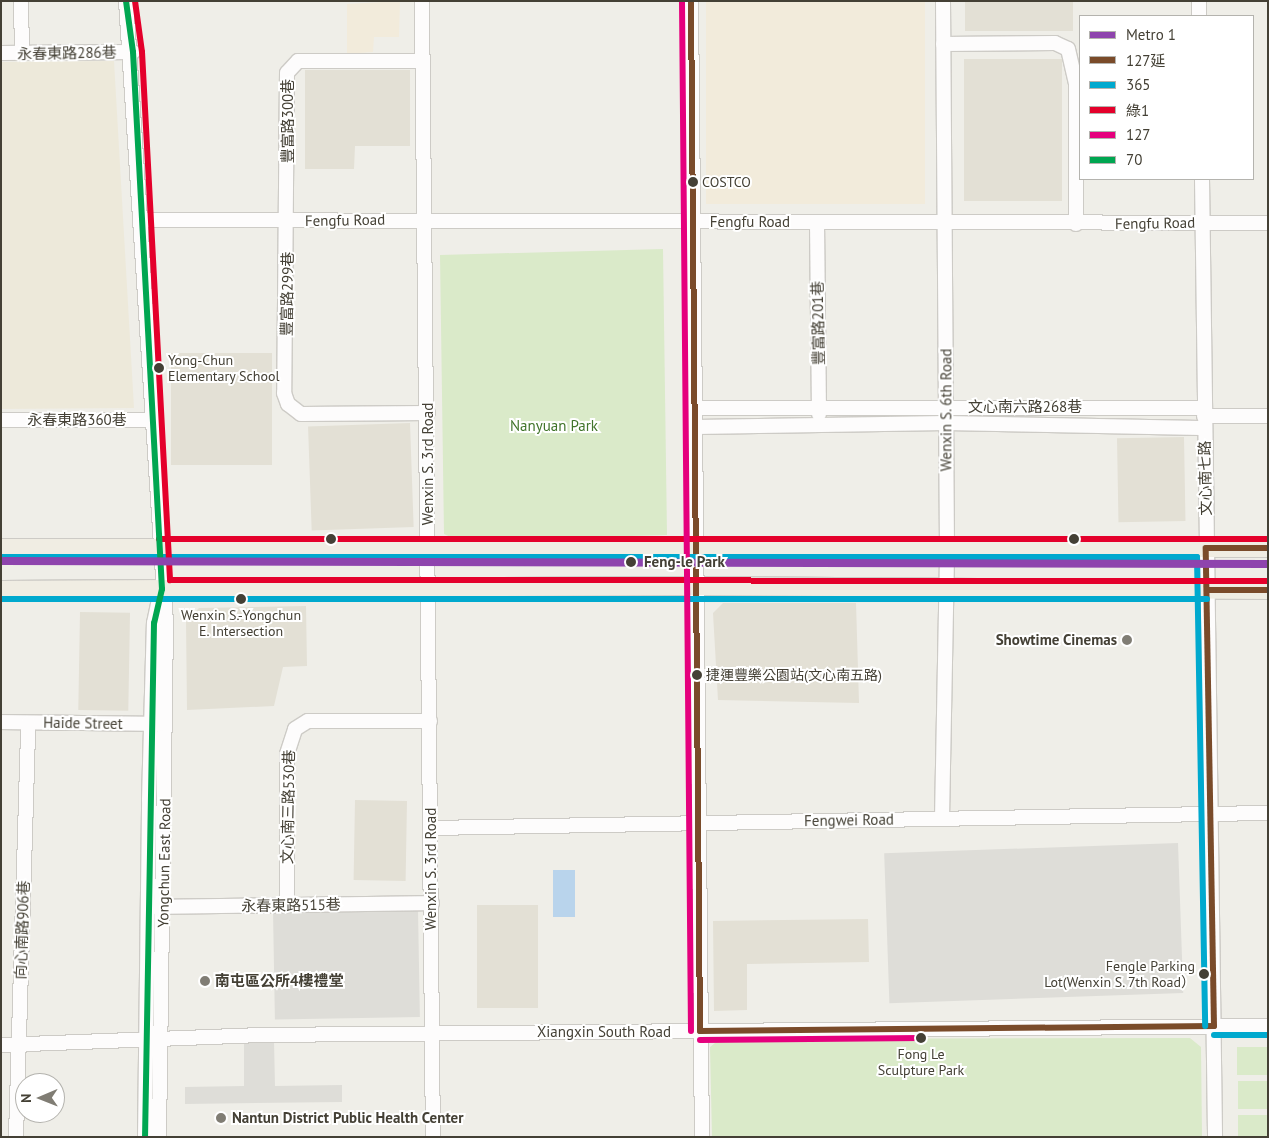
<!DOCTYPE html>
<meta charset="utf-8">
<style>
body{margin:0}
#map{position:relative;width:1269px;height:1138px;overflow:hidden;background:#efeee8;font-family:"PT Sans","Noto Sans TC",sans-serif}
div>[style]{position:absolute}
.residential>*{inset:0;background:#e3e0d5;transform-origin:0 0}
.commercial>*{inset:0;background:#f2ebdb;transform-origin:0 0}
.education>*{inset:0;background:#ede9da}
.green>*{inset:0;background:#daeac9;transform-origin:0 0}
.parking>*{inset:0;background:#deddd8;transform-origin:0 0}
.water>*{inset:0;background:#b9d4ec;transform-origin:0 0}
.roads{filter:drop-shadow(1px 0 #cdcbc6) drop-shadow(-1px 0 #cdcbc6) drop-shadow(0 1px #cdcbc6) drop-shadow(0 -1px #cdcbc6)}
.minor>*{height:14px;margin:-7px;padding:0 7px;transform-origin:7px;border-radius:7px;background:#fdfcfc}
.major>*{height:18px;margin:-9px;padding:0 9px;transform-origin:9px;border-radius:9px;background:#f0ede3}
.bus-1>*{height:6px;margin:-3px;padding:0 3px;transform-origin:3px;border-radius:3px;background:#7a4b2a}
.bus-2>*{height:6px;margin:-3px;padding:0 3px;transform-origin:3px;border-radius:3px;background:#00a9ce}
.bus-3>*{height:6px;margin:-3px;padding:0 3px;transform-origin:3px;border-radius:3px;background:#e4002b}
.bus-4>*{height:6px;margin:-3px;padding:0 3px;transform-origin:3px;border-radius:3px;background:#e5007d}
.bus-5>*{height:6px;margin:-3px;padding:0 3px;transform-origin:3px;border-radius:3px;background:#00a651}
.metro-1>*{height:8px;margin:-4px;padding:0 4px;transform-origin:4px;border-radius:4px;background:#8e44ad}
.dots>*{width:14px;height:14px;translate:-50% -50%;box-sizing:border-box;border:2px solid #fff;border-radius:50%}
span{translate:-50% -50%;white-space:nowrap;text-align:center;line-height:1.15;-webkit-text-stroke:4px #fff;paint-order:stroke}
.bus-label{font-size:14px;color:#444035}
.left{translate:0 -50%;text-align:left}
.right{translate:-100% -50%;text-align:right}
.street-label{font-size:15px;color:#444035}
.park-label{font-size:15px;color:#40742a}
.stop-label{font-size:15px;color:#444035;font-weight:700}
.poi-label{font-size:15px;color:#444035;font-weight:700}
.frame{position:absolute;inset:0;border:2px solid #444035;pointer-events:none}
.legend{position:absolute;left:1079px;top:15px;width:175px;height:165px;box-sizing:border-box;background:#fff;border:1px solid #b4b3ae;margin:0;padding:6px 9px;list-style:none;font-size:15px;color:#444035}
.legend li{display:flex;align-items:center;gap:10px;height:25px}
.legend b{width:25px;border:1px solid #b4b3ae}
.north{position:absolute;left:15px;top:1073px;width:50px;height:50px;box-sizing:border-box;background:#fff;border:1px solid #b4b3ae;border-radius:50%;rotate:269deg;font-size:14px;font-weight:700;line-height:20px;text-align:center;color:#444035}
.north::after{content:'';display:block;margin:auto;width:18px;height:22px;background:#807d74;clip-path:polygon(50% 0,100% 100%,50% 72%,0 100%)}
</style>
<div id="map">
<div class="residential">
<div style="left:965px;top:1px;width:108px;height:30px"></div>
<div style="left:1062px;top:59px;width:142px;height:98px;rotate:90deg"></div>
<div style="clip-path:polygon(305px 70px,410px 70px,410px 146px,355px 146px,354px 169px,305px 169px)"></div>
<div style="left:171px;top:353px;width:101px;height:112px"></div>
<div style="left:410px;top:423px;width:104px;height:102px;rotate:88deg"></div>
<div style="left:1184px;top:437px;width:84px;height:67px;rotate:89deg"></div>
<div style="clip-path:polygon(723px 603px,856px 603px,859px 703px,718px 700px,713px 613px)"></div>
<div style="clip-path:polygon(306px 606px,307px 666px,283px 667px,274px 706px,187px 710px,186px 621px,199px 608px)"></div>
<div style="left:80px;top:612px;width:50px;height:98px;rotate:1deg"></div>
<div style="left:355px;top:800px;width:52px;height:80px;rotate:1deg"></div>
<div style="left:477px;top:905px;width:61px;height:103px"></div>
<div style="clip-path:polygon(868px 919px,869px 962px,747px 964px,747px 1010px,714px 1011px,713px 921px)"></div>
</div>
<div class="commercial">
<div style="clip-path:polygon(400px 1px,399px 37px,374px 37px,373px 52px,347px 54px,347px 4px)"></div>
<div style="left:706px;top:1px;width:219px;height:203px"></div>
</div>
<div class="education">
<div style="clip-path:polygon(114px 61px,134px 408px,1px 409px,1px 62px)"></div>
</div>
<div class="green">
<div style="clip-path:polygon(663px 249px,667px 535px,459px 541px,444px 534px,440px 255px)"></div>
<div style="clip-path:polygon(1190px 1038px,1201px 1047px,1202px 1137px,712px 1137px,710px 1047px,720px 1039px)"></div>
<div style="left:1268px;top:1047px;width:28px;height:31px;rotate:90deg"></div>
<div style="left:1268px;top:1081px;width:28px;height:30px;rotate:90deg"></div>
<div style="left:1268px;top:1115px;width:22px;height:30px;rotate:90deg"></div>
</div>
<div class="parking">
<div style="left:1178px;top:843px;width:150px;height:294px;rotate:88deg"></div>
<div style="left:418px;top:909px;width:108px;height:145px;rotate:89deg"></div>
<div style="clip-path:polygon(274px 1041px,275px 1086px,342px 1085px,342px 1102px,185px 1104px,185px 1087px,244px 1086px,244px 1042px)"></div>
</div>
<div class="water">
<div style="left:553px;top:870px;width:22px;height:47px"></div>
</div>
<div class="roads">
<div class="minor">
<div style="left:21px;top:1px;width:52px;rotate:88.9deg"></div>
<div style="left:126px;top:1px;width:623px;rotate:86.32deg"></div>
<div style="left:166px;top:623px;width:514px;rotate:90.78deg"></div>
<div style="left:422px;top:1px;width:1136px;rotate:89.45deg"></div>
<div style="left:691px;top:1px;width:1136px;rotate:89.45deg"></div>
<div style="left:1199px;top:1px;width:15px;rotate:90deg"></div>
<div style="left:943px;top:44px;width:112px;rotate:-0.5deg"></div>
<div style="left:1055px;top:43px;width:14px;rotate:25deg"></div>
<div style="left:1068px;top:49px;width:35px;rotate:77deg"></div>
<div style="left:1076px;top:83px;width:141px;rotate:90deg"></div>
<div style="left:1px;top:53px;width:132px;rotate:-0.4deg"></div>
<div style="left:423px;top:61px;width:125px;rotate:180deg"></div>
<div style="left:298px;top:61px;width:16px;rotate:133deg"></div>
<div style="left:287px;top:73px;width:320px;rotate:90.5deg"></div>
<div style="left:284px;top:393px;width:12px;rotate:70deg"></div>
<div style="left:288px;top:404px;width:16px;rotate:38deg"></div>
<div style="left:301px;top:414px;width:127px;rotate:-0.5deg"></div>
<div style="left:1202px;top:179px;width:958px;rotate:89.22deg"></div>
<div style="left:142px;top:220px;width:1126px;rotate:0.15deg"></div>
<div style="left:817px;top:222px;width:192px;rotate:89.4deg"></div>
<div style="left:696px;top:408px;width:508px"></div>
<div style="left:1204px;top:416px;width:64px"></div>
<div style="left:1px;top:420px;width:151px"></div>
<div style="left:696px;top:427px;width:250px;rotate:-0.9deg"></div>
<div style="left:946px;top:423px;width:258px;rotate:1.1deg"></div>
<div style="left:1px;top:722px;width:159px;rotate:0.7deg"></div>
<div style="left:942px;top:818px;width:271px;rotate:-88.9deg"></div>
<div style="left:947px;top:547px;width:546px;rotate:-90.42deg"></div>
<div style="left:431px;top:828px;width:837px;rotate:-1.03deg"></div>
<div style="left:287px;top:905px;width:151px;rotate:-90deg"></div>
<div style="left:287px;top:754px;width:26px;rotate:-72deg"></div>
<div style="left:295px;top:729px;width:15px;rotate:-32deg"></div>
<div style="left:308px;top:721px;width:122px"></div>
<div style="left:155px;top:907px;width:277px;rotate:-0.8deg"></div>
<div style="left:1px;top:1045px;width:259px;rotate:-2.2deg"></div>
<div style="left:260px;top:1035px;width:1008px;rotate:-0.51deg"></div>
<div style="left:16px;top:1137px;width:414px;rotate:-88.3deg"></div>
<div style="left:145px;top:1137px;width:337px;rotate:-89.3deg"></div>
<div style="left:149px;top:800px;width:177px;rotate:-88.4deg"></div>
<div style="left:154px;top:623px;width:24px;rotate:-78deg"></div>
</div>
<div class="major">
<div style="left:1px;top:548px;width:1267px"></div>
<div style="left:1px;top:590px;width:694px;rotate:-0.33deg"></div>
<div style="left:695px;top:586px;width:573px;rotate:0.4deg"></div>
</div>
</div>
<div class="bus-1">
<div style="left:691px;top:1px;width:1030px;rotate:89.5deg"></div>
<div style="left:1207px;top:590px;width:61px"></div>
<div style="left:1214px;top:1026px;width:478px;rotate:-91deg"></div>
<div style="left:1206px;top:548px;width:62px"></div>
<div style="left:700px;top:1031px;width:514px;rotate:-0.56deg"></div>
</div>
<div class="bus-2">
<div style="left:1px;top:557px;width:1196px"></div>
<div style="left:1197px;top:557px;width:469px;rotate:89deg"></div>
<div style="left:1px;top:599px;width:1206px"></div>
<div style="left:1214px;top:1035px;width:54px"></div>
</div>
<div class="bus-3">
<div style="left:135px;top:1px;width:51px;rotate:82.2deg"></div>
<div style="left:142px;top:52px;width:529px;rotate:86.96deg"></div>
<div style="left:170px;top:580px;width:1098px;rotate:0.05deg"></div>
<div style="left:159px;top:539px;width:1109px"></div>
</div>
<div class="bus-4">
<div style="left:682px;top:1px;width:1030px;rotate:89.5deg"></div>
<div style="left:700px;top:1040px;width:221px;rotate:-0.5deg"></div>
</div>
<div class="bus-5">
<div style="left:126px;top:1px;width:51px;rotate:82.2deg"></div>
<div style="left:133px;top:52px;width:538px;rotate:86.91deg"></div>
<div style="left:162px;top:589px;width:35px;rotate:103deg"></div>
<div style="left:154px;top:623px;width:514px;rotate:91deg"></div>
</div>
<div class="metro-1">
<div style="left:1px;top:561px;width:1267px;rotate:0.14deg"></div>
</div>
<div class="dots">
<div style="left:693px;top:182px;background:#444035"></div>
<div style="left:159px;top:368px;background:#444035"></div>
<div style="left:331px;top:539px;background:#444035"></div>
<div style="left:1074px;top:539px;background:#444035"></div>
<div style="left:631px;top:562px;background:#444035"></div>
<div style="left:241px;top:599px;background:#444035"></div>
<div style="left:1127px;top:640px;background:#807d74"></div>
<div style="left:697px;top:675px;background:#444035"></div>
<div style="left:1204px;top:974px;background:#444035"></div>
<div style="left:205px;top:981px;background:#807d74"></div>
<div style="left:921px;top:1038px;background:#444035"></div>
<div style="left:221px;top:1118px;background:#807d74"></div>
</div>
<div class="bus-label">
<span class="left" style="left:702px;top:182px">COSTCO</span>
<span class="left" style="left:168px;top:368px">Yong-Chun<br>Elementary School</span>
<span style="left:241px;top:623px">Wenxin S.-Yongchun<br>E. Intersection</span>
<span class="left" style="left:706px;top:675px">捷運豐樂公園站(文心南五路)</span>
<span class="right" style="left:1195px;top:974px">Fengle Parking<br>Lot(Wenxin S. 7th Road）</span>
<span style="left:921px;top:1062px">Fong Le<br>Sculpture Park</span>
</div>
<div class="street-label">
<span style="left:67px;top:53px;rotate:-1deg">永春東路286巷</span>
<span style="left:288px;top:121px;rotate:-90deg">豐富路300巷</span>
<span style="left:345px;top:220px;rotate:-1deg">Fengfu Road</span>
<span style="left:750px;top:222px">Fengfu Road</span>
<span style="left:1155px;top:223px;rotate:-1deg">Fengfu Road</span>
<span style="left:287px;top:294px;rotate:-89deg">豐富路299巷</span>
<span style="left:818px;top:323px;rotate:-91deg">豐富路201巷</span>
<span style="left:1025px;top:407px">文心南六路268巷</span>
<span style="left:946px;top:410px;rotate:-90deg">Wenxin S. 6th Road</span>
<span style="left:77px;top:420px">永春東路360巷</span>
<span style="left:428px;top:464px;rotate:-90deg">Wenxin S. 3rd Road</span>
<span style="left:1205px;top:478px;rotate:-91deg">文心南七路</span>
<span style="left:83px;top:723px;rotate:1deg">Haide Street</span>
<span style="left:288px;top:807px;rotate:-89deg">文心南三路530巷</span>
<span style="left:849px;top:820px;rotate:-1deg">Fengwei Road</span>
<span style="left:164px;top:863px;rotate:-89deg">Yongchun East Road</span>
<span style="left:431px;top:869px;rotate:-90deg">Wenxin S. 3rd Road</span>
<span style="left:291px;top:905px;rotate:-1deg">永春東路515巷</span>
<span style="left:22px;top:930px;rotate:-88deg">向心南路906巷</span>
<span style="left:604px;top:1032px">Xiangxin South Road</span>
</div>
<div class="park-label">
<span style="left:554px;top:426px">Nanyuan Park</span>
</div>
<div class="stop-label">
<span class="left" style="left:644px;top:562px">Feng-le Park</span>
</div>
<div class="poi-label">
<span class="right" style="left:1117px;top:640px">Showtime Cinemas</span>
<span class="left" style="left:215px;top:981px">南屯區公所4樓禮堂</span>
<span class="left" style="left:232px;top:1118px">Nantun District Public Health Center</span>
</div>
<div class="frame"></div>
<ul class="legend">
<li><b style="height:6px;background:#8e44ad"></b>Metro 1</li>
<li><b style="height:6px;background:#7a4b2a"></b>127延</li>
<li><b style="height:6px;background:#00a9ce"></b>365</li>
<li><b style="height:6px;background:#e4002b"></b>綠1</li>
<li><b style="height:6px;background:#e5007d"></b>127</li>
<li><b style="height:6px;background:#00a651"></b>70</li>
</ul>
<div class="north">N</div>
</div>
